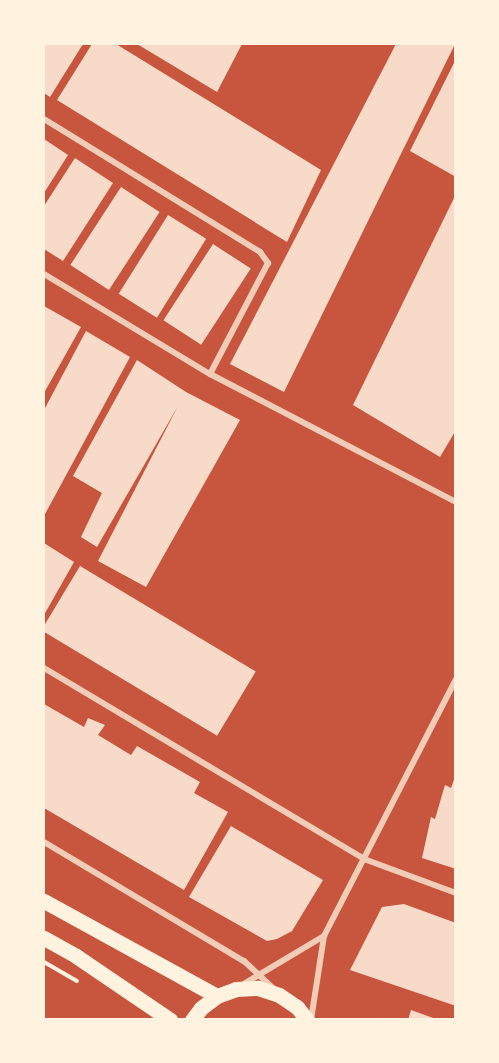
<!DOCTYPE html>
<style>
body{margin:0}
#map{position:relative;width:499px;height:1063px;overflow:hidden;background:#c8553d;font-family:Karla,sans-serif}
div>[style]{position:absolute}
.building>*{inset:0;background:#f7dbc8;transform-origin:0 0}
.path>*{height:4px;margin:-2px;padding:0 2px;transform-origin:2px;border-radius:2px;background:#fff3e0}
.minor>*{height:6px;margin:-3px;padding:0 3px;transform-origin:3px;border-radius:3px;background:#f1ccb7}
.primary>*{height:15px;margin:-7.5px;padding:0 7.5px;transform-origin:7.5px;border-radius:7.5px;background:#fff3e0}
span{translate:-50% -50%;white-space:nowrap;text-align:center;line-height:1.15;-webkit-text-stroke:5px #fff3e0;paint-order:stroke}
.frame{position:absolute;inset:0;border:45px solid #fff3e0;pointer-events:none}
</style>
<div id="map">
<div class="building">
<div style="clip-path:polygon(44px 44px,83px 44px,50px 97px,44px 93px)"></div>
<div style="clip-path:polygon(92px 44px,116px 44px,321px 170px,287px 242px,57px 100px)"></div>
<div style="clip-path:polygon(137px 44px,242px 44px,217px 92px)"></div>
<div style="clip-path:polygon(396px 44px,455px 44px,284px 392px,230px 364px)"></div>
<div style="clip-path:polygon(456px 59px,456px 177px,410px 151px)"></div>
<div style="clip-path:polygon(44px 139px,68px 155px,44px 193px)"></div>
<div style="clip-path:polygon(75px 158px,113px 183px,63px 261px,44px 249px,44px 206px)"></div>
<div style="left:121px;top:187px;width:46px;height:93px;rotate:33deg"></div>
<div style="clip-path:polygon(456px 194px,456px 430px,440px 457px,353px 405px)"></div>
<div style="left:168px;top:215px;width:45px;height:93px;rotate:32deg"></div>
<div style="left:213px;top:244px;width:45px;height:91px;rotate:33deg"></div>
<div style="clip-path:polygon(44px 306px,81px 327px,44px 393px)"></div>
<div style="clip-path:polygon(86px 331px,130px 357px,44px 516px,44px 410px)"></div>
<div style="clip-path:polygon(137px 360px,186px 392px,240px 420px,146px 587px,98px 561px,178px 406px,97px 547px,81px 537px,102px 493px,73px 476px)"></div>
<div style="clip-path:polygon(44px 543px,74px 562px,44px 615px)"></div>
<div style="left:80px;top:566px;width:205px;height:75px;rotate:31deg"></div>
<div style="clip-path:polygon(44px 704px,84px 727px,88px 718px,105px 725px,98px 735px,131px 755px,137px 746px,200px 782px,194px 793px,228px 812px,184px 890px,44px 808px)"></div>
<div style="clip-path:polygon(456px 774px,456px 869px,422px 858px,431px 817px,435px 819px,445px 785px,451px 788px)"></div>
<div style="clip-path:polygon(231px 826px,323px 880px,292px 931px,277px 939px,267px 941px,189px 897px)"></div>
<div style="clip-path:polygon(404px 904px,456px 923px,456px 1006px,350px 970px,382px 907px)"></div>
<div style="clip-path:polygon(411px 1010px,436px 1019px,436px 1020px,408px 1020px)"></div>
</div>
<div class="path">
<div style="left:44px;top:962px;width:38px;rotate:30deg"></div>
</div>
<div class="minor">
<div style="left:44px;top:119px;width:254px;rotate:31.6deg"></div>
<div style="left:260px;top:252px;width:14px;rotate:54deg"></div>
<div style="left:268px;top:263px;width:125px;rotate:117.6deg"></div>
<div style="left:44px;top:274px;width:194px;rotate:31.1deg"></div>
<div style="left:210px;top:374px;width:277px;rotate:27.5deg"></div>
<div style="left:44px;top:668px;width:373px;rotate:30.8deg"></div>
<div style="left:364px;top:859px;width:98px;rotate:20.3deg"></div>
<div style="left:44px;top:842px;width:233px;rotate:30.8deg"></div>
<div style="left:244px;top:961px;width:42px;rotate:43.1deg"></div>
<div style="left:242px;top:985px;width:96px;rotate:-30.9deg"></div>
<div style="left:311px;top:1020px;width:85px;rotate:-81.2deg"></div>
<div style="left:324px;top:936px;width:289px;rotate:-62.8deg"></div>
</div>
<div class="primary">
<div style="left:44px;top:901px;width:197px;rotate:28.8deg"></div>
<div style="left:44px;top:938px;width:37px;rotate:29deg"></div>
<div style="left:76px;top:956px;width:114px;rotate:34.2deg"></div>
<div style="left:192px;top:1020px;width:15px;rotate:-53deg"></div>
<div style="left:201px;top:1008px;width:20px;rotate:-37deg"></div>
<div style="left:217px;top:996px;width:20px;rotate:-20deg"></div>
<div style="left:236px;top:989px;width:22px;rotate:-3deg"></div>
<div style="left:258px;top:988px;width:22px;rotate:18deg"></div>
<div style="left:279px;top:995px;width:22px;rotate:34deg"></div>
<div style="left:297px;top:1007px;width:16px;rotate:52deg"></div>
</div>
<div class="frame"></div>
</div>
